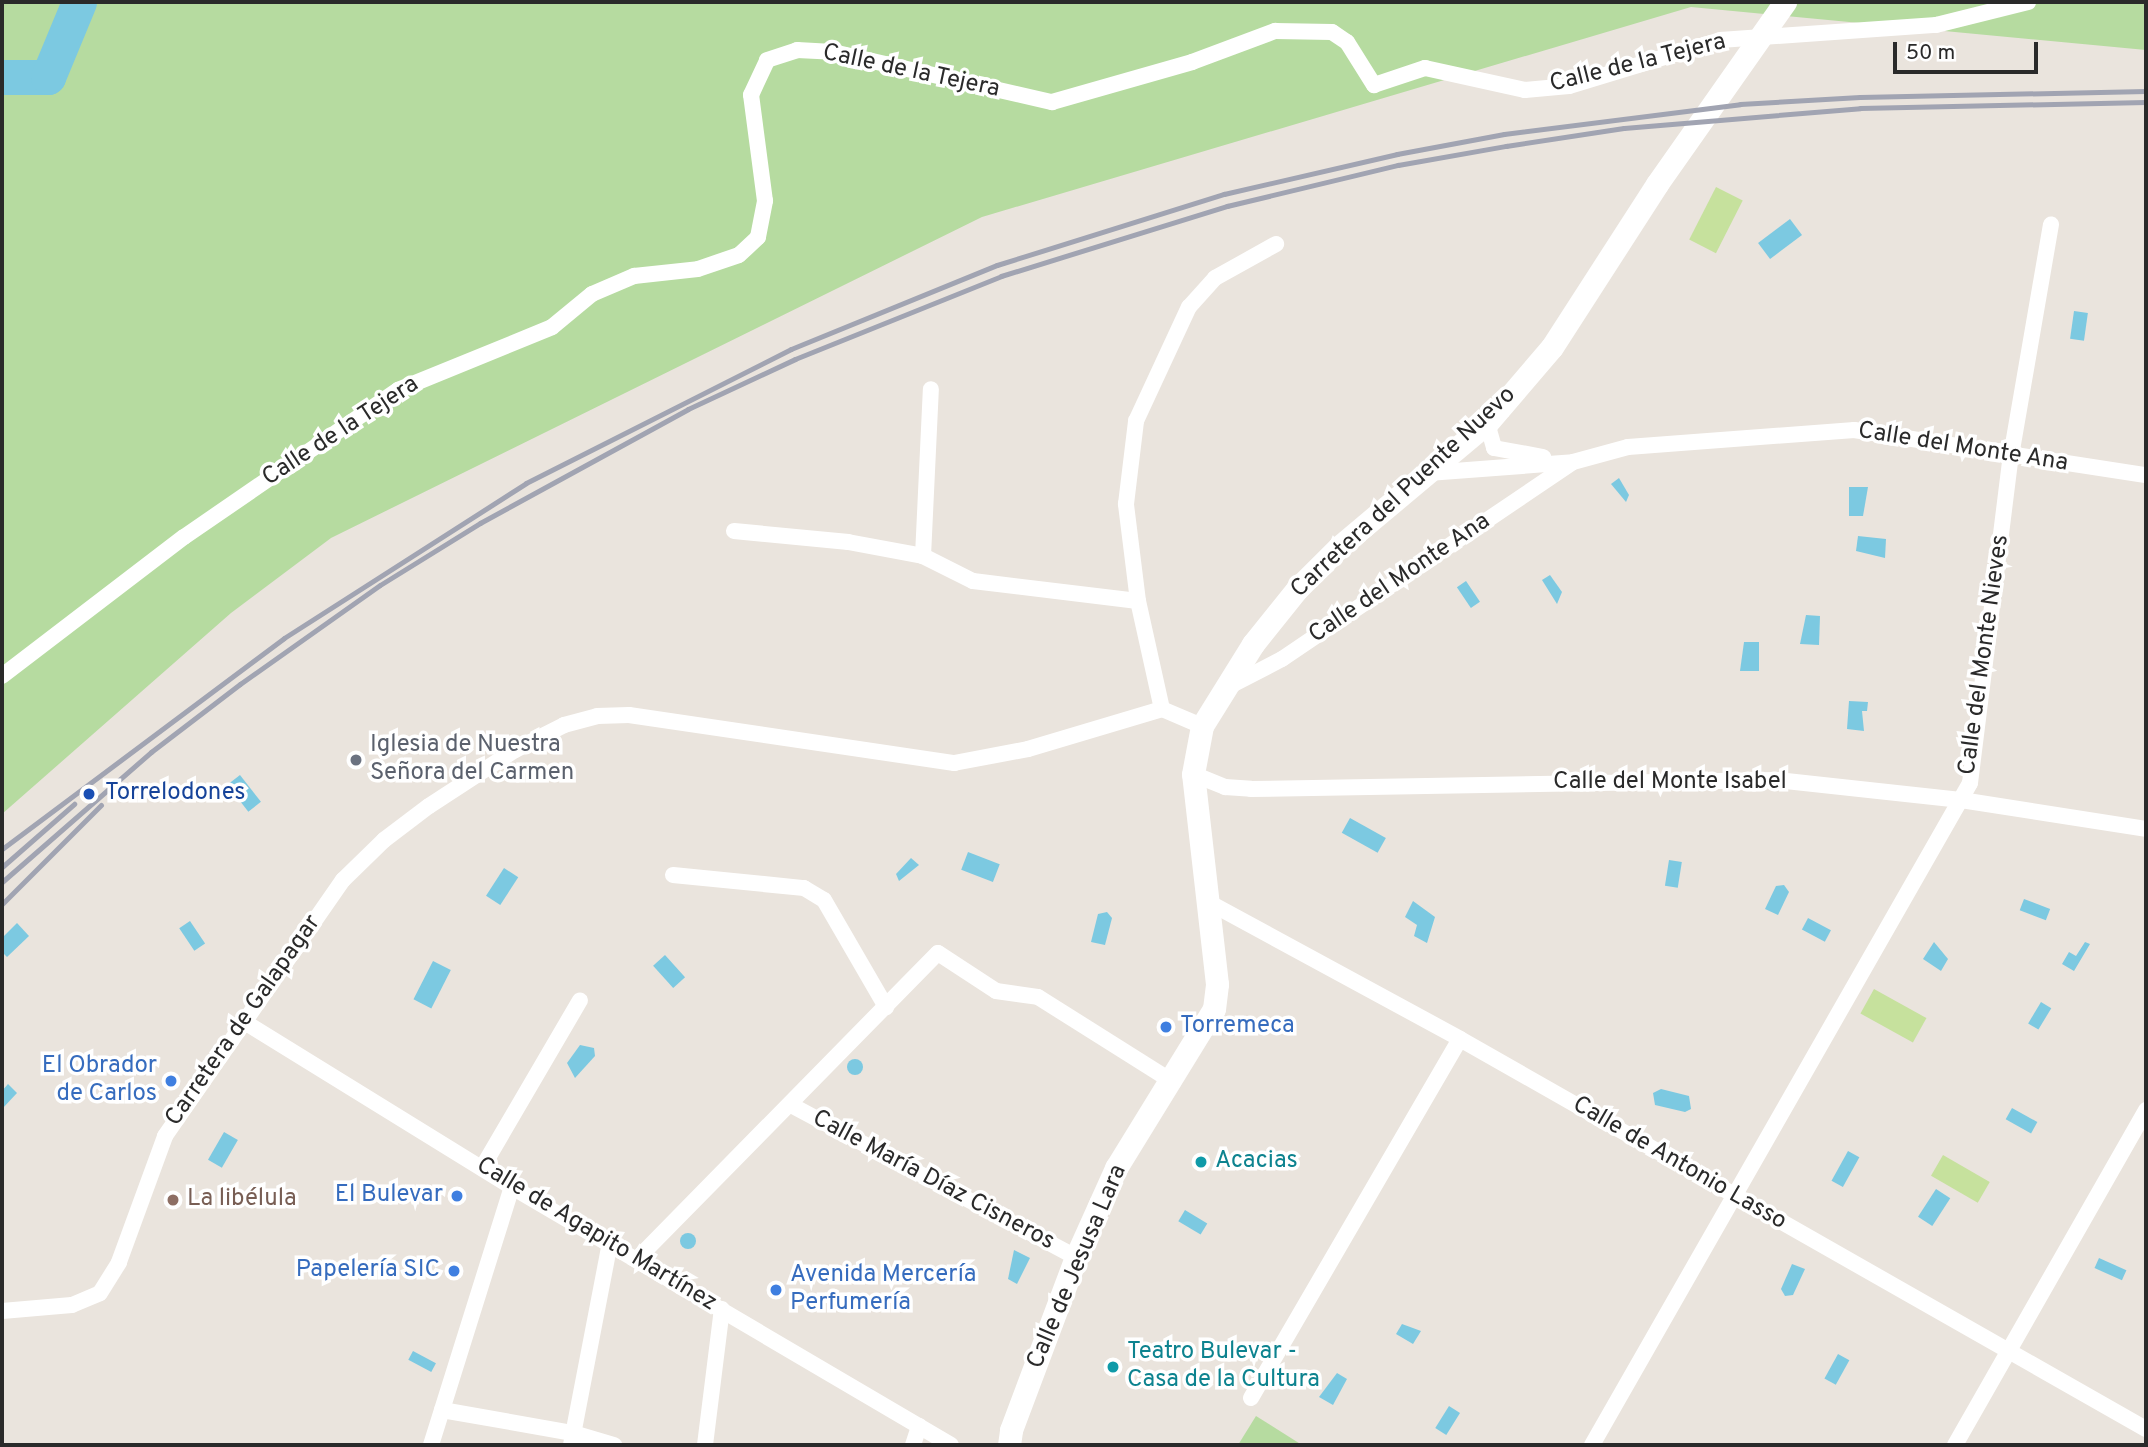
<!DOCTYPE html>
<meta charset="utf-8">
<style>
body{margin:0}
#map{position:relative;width:2148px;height:1447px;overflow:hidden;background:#eae4dd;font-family:Overpass,sans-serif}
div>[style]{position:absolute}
.green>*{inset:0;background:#b6dba0}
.pitch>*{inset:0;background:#c6e19d;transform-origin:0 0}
.water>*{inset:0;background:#7cc9e1;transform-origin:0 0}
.round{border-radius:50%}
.river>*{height:35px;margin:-17.5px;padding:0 17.5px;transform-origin:17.5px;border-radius:17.5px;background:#7cc9e1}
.street>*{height:16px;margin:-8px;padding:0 8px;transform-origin:8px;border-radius:8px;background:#fff}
.secondary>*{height:23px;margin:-11.5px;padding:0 11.5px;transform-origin:11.5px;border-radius:11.5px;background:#fff}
.rail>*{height:5px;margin:-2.5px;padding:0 2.5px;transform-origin:2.5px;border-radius:2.5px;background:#a1a4b2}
.dots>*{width:19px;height:19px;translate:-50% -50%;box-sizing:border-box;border:4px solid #fff;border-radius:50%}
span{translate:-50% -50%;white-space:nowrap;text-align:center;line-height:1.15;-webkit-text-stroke:7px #fff;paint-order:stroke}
.street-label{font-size:24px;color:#2a2a2a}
.worship-label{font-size:24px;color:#5b616d}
.left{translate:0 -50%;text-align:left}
.transit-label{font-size:24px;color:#164399}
.shop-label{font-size:24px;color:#366cbe}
.right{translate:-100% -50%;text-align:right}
.culture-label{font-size:24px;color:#0d838f}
.education-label{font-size:24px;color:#785e54}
.frame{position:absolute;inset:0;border:4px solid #2a2a2a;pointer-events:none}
.scale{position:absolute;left:1893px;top:42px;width:145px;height:32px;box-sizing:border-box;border:4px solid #2a2a2a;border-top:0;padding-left:9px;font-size:21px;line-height:24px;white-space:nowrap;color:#2a2a2a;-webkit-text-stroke:5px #fff;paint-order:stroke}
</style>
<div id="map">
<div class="green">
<div style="clip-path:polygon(2px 2px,2146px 2px,2146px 50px,1691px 7px,982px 217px,331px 538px,231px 613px,2px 814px)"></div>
<div style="clip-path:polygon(1256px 1416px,1302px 1445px,1238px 1445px)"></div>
</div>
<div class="pitch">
<div style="left:1716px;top:187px;width:30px;height:59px;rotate:27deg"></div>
<div style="left:1874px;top:989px;width:60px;height:28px;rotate:29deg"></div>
<div style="left:1943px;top:1155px;width:54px;height:24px;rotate:30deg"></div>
</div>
<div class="water">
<div style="left:1790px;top:219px;width:20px;height:40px;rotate:53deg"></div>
<div style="left:2074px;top:311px;width:14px;height:28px;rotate:8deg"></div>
<div style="clip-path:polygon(1619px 478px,1629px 495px,1626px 502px,1611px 484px)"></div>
<div style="clip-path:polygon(1849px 487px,1868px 487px,1863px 516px,1849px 516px)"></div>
<div style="clip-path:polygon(1858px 536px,1886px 539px,1885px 558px,1856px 551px)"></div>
<div style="clip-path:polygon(1550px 575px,1562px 592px,1557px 604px,1542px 580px)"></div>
<div style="left:1466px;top:581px;width:25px;height:11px;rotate:56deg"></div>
<div style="clip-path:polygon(1806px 615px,1820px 616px,1819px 645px,1800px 644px)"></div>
<div style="clip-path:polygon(1744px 642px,1759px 642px,1759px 671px,1740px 671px)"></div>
<div style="clip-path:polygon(1849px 701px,1868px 702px,1867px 711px,1862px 711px,1864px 731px,1847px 729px)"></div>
<div style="left:240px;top:775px;width:34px;height:16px;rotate:52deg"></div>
<div style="left:1350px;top:818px;width:41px;height:17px;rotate:29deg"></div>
<div style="left:968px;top:852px;width:34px;height:19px;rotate:21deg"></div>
<div style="clip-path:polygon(911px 858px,919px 865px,899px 881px,896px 874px)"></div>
<div style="left:1669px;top:860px;width:13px;height:26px;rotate:9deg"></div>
<div style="left:504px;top:868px;width:17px;height:33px;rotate:33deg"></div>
<div style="clip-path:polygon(1776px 886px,1784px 885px,1789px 892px,1778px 915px,1765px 909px)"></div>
<div style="left:2024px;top:899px;width:28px;height:12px;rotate:21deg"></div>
<div style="clip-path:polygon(1413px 901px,1435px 917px,1427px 943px,1414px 936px,1417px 925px,1405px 917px)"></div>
<div style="clip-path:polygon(1107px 912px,1112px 918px,1105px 945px,1091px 942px,1098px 914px)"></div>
<div style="left:1808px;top:918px;width:26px;height:13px;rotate:28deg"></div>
<div style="left:190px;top:921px;width:27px;height:13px;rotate:56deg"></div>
<div style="clip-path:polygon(17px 923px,29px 936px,7px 957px,2px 952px,2px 938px)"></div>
<div style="clip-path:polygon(1934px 942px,1948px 959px,1941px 971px,1923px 959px)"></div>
<div style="clip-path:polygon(2085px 942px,2090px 944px,2074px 971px,2062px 964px,2069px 952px,2076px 956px)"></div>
<div style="left:665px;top:955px;width:30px;height:16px;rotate:48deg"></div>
<div style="left:433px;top:961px;width:20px;height:43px;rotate:27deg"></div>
<div style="left:2041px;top:1002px;width:12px;height:25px;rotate:31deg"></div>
<div style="clip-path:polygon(580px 1045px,594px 1048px,595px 1056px,575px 1078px,567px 1063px)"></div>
<div class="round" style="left:847px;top:1059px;width:16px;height:16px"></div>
<div style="clip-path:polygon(8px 1084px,17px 1093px,2px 1109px,2px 1091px)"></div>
<div style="clip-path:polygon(1661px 1089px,1689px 1096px,1691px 1109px,1685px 1112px,1655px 1105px,1653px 1093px)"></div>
<div style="left:2012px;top:1108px;width:29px;height:13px;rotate:29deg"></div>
<div style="left:224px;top:1132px;width:16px;height:32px;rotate:30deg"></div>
<div style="left:1848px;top:1151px;width:13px;height:34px;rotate:29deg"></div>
<div style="left:1936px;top:1189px;width:17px;height:33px;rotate:33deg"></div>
<div style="left:1185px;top:1210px;width:26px;height:13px;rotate:31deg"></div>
<div class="round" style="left:680px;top:1233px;width:16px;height:16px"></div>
<div style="clip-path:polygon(1014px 1250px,1030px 1258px,1017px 1284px,1008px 1279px)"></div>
<div style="left:2099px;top:1258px;width:30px;height:11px;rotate:24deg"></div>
<div style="clip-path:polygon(1792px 1264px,1805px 1269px,1793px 1295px,1785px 1296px,1781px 1289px)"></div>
<div style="clip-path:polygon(1402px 1324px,1421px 1331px,1413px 1344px,1396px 1334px)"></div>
<div style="left:413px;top:1351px;width:26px;height:10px;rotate:28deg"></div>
<div style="left:1838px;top:1354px;width:13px;height:28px;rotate:29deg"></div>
<div style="clip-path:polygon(1337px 1373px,1347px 1379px,1333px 1405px,1319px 1397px)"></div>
<div style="left:1449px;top:1406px;width:13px;height:26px;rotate:32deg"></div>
</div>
<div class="river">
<div style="left:2px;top:77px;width:46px"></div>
<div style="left:48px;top:77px;width:81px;rotate:-67.5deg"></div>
</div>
<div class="street">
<div style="left:1487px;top:423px;width:26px;rotate:74deg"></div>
<div style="left:1494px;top:448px;width:50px;rotate:10.4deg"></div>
<div style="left:1428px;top:473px;width:145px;rotate:-4.3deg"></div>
<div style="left:1573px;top:462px;width:57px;rotate:-15.3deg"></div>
<div style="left:1628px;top:447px;width:227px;rotate:-4.3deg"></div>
<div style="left:1854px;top:430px;width:295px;rotate:8.8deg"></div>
<div style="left:734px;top:531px;width:115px;rotate:5.5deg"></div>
<div style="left:848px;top:542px;width:76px;rotate:10.6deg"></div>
<div style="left:923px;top:556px;width:56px;rotate:26.6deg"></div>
<div style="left:973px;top:581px;width:166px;rotate:6.9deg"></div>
<div style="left:923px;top:556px;width:167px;rotate:-87.3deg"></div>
<div style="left:2px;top:676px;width:229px;rotate:-37.4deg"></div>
<div style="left:184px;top:537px;width:260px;rotate:-34.5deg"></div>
<div style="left:398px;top:390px;width:166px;rotate:-22.2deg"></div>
<div style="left:552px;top:327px;width:52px;rotate:-39.5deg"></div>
<div style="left:592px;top:294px;width:46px;rotate:-23.2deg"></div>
<div style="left:634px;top:276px;width:64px;rotate:-6.2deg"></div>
<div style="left:698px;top:269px;width:43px;rotate:-18.9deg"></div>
<div style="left:739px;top:255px;width:26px;rotate:-43deg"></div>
<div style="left:758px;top:237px;width:37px;rotate:-79deg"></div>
<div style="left:765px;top:201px;width:107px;rotate:-97.5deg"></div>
<div style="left:751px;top:95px;width:38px;rotate:-65deg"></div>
<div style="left:767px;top:60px;width:32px;rotate:-18deg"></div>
<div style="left:797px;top:50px;width:36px;rotate:3deg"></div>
<div style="left:833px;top:52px;width:225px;rotate:12.9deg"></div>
<div style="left:1052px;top:102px;width:146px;rotate:-15.9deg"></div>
<div style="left:1192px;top:62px;width:89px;rotate:-20.5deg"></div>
<div style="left:1275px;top:31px;width:57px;rotate:1deg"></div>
<div style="left:1332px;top:32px;width:18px;rotate:34deg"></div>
<div style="left:1347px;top:42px;width:51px;rotate:57.9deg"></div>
<div style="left:1374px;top:85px;width:54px;rotate:-18.4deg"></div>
<div style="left:1425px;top:68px;width:102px;rotate:12.4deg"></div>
<div style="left:1525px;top:90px;width:44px;rotate:-5.2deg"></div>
<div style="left:1569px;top:86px;width:158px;rotate:-16.9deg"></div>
<div style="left:1720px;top:40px;width:217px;rotate:-4deg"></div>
<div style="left:1936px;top:25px;width:95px;rotate:-14deg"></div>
<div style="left:1226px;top:688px;width:63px;rotate:-27.4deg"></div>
<div style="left:1282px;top:659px;width:349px;rotate:-34.1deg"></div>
<div style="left:1162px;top:709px;width:111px;rotate:-102.5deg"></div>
<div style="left:1138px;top:601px;width:98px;rotate:-97.1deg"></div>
<div style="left:1126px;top:504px;width:84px;rotate:-83.1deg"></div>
<div style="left:1136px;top:421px;width:126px;rotate:-65.1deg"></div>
<div style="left:1189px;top:307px;width:39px;rotate:-48deg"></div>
<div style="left:1215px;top:278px;width:70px;rotate:-29.1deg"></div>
<div style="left:1193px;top:774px;width:35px;rotate:22deg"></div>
<div style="left:1225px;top:787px;width:26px;rotate:4deg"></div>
<div style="left:1251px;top:789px;width:526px;rotate:-0.98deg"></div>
<div style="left:1777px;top:780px;width:185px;rotate:6.2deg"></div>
<div style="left:1961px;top:800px;width:187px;rotate:8.9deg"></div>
<div style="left:673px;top:875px;width:132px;rotate:5.7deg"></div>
<div style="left:804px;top:888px;width:23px;rotate:31deg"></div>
<div style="left:824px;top:900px;width:124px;rotate:59.9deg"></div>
<div style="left:1210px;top:903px;width:285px;rotate:28.5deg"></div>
<div style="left:1460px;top:1039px;width:789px;rotate:29.62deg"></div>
<div style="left:243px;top:1021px;width:316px;rotate:31.7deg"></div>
<div style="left:512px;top:1187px;width:509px;rotate:30.44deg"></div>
<div style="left:791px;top:1105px;width:323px;rotate:28.1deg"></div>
<div style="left:482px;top:1168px;width:194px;rotate:-59.7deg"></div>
<div style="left:637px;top:1259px;width:429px;rotate:-45.5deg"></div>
<div style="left:938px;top:953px;width:69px;rotate:33.2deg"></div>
<div style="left:996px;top:991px;width:42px;rotate:8.1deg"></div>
<div style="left:1038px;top:997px;width:160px;rotate:32.2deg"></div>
<div style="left:2px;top:1311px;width:70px;rotate:-4.9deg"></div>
<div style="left:72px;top:1305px;width:30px;rotate:-23deg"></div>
<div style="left:100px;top:1293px;width:36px;rotate:-58deg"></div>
<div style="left:119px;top:1262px;width:134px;rotate:-69.9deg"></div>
<div style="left:165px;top:1136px;width:312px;rotate:-55.2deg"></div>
<div style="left:343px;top:880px;width:57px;rotate:-44.3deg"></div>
<div style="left:384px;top:840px;width:56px;rotate:-37.1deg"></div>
<div style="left:429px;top:806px;width:103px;rotate:-33.1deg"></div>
<div style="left:515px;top:750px;width:55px;rotate:-27deg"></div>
<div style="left:564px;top:725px;width:34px;rotate:-15deg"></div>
<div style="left:597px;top:716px;width:32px;rotate:-2deg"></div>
<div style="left:629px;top:715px;width:329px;rotate:8.4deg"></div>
<div style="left:954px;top:763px;width:75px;rotate:-10.7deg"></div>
<div style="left:1028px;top:749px;width:140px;rotate:-16.6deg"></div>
<div style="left:1162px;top:709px;width:43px;rotate:23deg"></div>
<div style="left:1251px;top:1398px;width:415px;rotate:-59.8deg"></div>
<div style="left:442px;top:1410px;width:133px;rotate:10deg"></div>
<div style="left:573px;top:1433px;width:43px;rotate:16.3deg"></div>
<div style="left:431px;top:1445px;width:270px;rotate:-72.6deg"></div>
<div style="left:571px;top:1445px;width:206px;rotate:-79.1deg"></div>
<div style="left:705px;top:1445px;width:137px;rotate:-82.9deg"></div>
<div style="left:913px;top:1445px;width:20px;rotate:-72deg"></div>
<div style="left:1592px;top:1445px;width:762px;rotate:-60.27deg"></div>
<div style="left:1970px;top:783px;width:330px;rotate:-82.9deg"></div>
<div style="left:2011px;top:456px;width:235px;rotate:-80.2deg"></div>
<div style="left:1955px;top:1445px;width:386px;rotate:-60.3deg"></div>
</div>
<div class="secondary">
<div style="left:1009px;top:1445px;width:15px;rotate:-82deg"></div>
<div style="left:1011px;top:1430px;width:185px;rotate:-69.4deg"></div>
<div style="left:1076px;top:1257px;width:98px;rotate:-65.8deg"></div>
<div style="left:1116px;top:1168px;width:187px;rotate:-58.4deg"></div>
<div style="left:1214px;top:1009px;width:25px;rotate:-83deg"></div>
<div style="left:1217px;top:984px;width:211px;rotate:-96.5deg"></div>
<div style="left:1193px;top:774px;width:49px;rotate:-79.4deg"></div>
<div style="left:1202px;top:726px;width:97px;rotate:-58.1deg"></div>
<div style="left:1253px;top:644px;width:70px;rotate:-51.3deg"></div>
<div style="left:1297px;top:589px;width:59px;rotate:-45deg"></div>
<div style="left:1339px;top:547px;width:193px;rotate:-40deg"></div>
<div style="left:1487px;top:423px;width:100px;rotate:-49.5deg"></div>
<div style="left:1552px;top:347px;width:194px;rotate:-57.2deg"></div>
<div style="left:1657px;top:184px;width:223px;rotate:-54.9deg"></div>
</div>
<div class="rail">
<div style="left:2px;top:849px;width:352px;rotate:-36.8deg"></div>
<div style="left:284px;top:638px;width:287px;rotate:-32.6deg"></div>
<div style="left:526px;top:483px;width:297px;rotate:-26.8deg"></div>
<div style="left:791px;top:349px;width:222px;rotate:-22.2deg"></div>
<div style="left:997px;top:265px;width:238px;rotate:-17.4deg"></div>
<div style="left:1224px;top:194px;width:178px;rotate:-13deg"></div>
<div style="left:1397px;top:154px;width:109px;rotate:-10.6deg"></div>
<div style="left:1504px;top:134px;width:238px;rotate:-7.2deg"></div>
<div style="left:1740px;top:104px;width:120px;rotate:-3.3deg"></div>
<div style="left:1860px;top:97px;width:286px;rotate:-1.2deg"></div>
<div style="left:2px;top:867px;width:96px;rotate:-41.2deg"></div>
<div style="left:2px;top:882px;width:198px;rotate:-41.1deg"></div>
<div style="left:151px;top:752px;width:112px;rotate:-37.4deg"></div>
<div style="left:240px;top:684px;width:171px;rotate:-35.3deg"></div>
<div style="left:380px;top:585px;width:118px;rotate:-31.8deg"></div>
<div style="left:480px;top:523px;width:237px;rotate:-28.7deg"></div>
<div style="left:688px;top:409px;width:118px;rotate:-25deg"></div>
<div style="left:795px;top:359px;width:222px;rotate:-21.9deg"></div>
<div style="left:1001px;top:276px;width:237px;rotate:-17.2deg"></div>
<div style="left:1227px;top:206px;width:176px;rotate:-13.5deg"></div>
<div style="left:1398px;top:165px;width:110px;rotate:-10deg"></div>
<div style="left:1506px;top:146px;width:119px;rotate:-8.7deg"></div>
<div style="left:1624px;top:128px;width:237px;rotate:-4.8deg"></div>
<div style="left:1860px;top:108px;width:286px;rotate:-1.2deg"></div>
<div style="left:2px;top:904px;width:140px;rotate:-45deg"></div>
</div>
<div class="dots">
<div style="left:356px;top:760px;background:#6b7280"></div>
<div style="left:89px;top:794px;background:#1a4fb4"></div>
<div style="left:1166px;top:1027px;background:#3f7fe0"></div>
<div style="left:171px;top:1081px;background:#3f7fe0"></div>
<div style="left:1201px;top:1162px;background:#0f9aa8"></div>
<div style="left:457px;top:1196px;background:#3f7fe0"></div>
<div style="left:173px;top:1200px;background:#8d6e63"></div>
<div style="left:454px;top:1271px;background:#3f7fe0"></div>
<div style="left:776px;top:1290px;background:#3f7fe0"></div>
<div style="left:1113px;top:1367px;background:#0f9aa8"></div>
</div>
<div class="street-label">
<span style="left:1638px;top:64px;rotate:-14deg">Calle de la Tejera</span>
<span style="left:911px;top:72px;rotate:12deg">Calle de la Tejera</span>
<span style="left:341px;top:432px;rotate:-33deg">Calle de la Tejera</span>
<span style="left:1963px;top:448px;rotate:9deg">Calle del Monte Ana</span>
<span style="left:1404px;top:493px;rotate:-43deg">Carretera del Puente Nuevo</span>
<span style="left:1400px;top:579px;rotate:-34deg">Calle del Monte Ana</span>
<span style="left:1985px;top:655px;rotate:-82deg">Calle del Monte Nieves</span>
<span style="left:1670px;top:783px">Calle del Monte Isabel</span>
<span style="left:244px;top:1021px;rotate:-55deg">Carretera de Galapagar</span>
<span style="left:1679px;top:1164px;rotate:30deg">Calle de Antonio Lasso</span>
<span style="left:933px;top:1181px;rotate:28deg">Calle María Díaz Cisneros</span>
<span style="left:596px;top:1235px;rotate:31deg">Calle de Agapito Martínez</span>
<span style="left:1078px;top:1267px;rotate:-67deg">Calle de Jesusa Lara</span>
</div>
<div class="worship-label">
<span class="left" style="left:370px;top:760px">Iglesia de Nuestra<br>Señora del Carmen</span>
</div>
<div class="transit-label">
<span class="left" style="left:105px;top:794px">Torrelodones</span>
</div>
<div class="shop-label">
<span class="left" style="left:1180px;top:1027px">Torremeca</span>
<span class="right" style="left:157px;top:1081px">El Obrador<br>de Carlos</span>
<span class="right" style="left:443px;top:1196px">El Bulevar</span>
<span class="right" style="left:440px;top:1271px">Papelería SIC</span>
<span class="left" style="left:790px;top:1290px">Avenida Mercería<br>Perfumería</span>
</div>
<div class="culture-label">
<span class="left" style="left:1215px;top:1162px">Acacias</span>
<span class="left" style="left:1127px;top:1367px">Teatro Bulevar -<br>Casa de la Cultura</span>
</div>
<div class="education-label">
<span class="left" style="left:187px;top:1200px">La libélula</span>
</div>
<div class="frame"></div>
<div class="scale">50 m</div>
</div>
